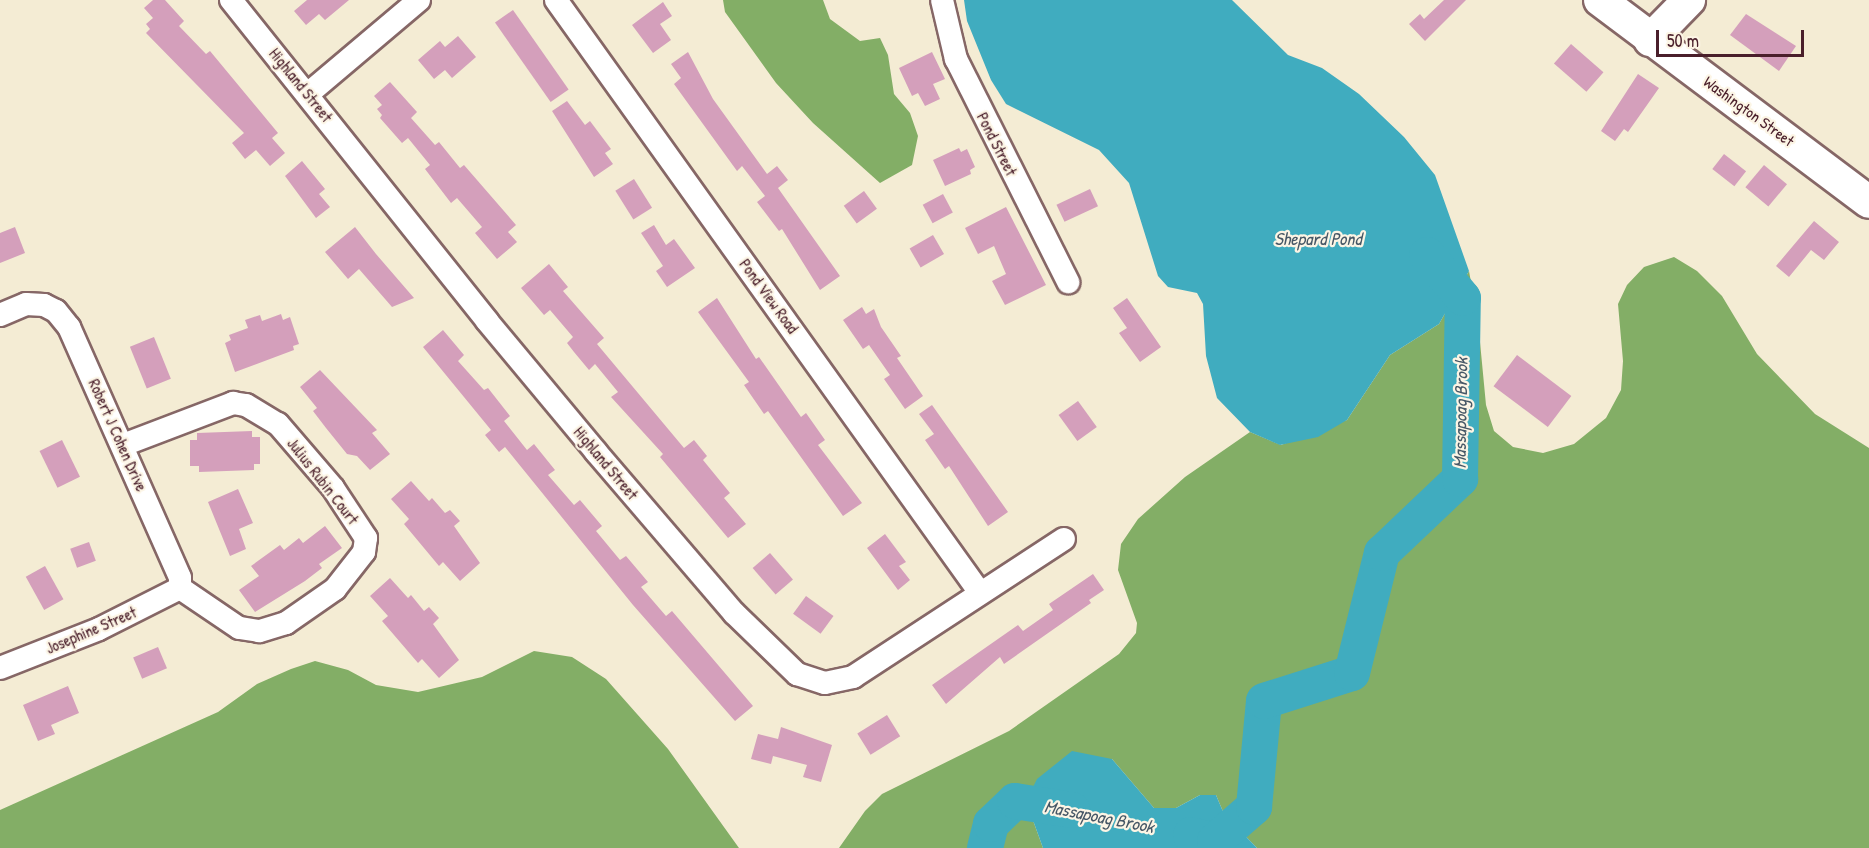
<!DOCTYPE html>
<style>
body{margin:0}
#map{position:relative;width:1869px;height:848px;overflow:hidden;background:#f4ecd4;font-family:"Patrick Hand",sans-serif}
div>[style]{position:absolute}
.forest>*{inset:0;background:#83ae66}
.water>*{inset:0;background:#40acbf}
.river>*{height:36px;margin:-18px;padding:0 18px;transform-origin:18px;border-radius:18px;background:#40acbf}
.building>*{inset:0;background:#d49fbb;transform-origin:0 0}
.roads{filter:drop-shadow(2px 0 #866766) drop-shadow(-2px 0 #866766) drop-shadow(0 2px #866766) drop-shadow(0 -2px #866766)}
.street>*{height:22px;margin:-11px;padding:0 11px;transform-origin:11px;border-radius:11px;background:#fff}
.secondary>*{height:32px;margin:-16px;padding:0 16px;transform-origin:16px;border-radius:16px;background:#fff}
span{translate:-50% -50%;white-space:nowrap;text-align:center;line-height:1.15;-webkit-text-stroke:4.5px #fcf5e5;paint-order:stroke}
.street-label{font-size:16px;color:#4a1f2b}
.water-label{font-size:18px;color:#465766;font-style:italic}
.scale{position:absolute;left:1656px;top:30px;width:148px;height:27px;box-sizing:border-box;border:3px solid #4a1f2b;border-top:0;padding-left:8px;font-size:18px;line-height:21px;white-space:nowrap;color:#4a1f2b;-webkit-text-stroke:4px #fcf5e5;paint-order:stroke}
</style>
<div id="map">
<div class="forest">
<div style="clip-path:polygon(723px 0,823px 0,830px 19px,860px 41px,880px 38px,888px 55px,894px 94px,910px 113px,918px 136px,912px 165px,880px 183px,813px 123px,776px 83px,725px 12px)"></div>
<div style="clip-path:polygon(1674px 257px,1697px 271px,1722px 296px,1757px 354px,1815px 414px,1869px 448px,1869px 848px,1257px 848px,1224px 814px,1216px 795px,1200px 795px,1176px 808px,1154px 808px,1112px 759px,1026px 801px,1043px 848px,839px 848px,865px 811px,882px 794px,1009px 731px,1119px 654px,1136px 633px,1137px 623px,1118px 570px,1121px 544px,1138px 519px,1185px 477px,1250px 432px,1281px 445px,1347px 420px,1390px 355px,1439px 324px,1469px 271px,1478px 321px,1486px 405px,1494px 431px,1513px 447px,1543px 453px,1574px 444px,1606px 418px,1621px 390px,1623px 361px,1618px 304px,1627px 285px,1644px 267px)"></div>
<div style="clip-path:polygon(534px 651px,572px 657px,606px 679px,668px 749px,739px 848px,0 848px,0 810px,218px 712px,257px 684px,291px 669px,315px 661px,348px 670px,376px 685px,418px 692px,482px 677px)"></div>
</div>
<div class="water">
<div style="clip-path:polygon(964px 0,1232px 0,1288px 55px,1322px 68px,1359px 94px,1404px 137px,1435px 175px,1469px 271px,1439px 324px,1390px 355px,1347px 420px,1318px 437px,1280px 445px,1250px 432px,1217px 398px,1206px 356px,1203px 304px,1197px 293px,1168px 287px,1158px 276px,1129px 183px,1099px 150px,1006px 104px,991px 80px,967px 21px)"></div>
<div style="clip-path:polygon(1072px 751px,1112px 759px,1154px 808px,1176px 808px,1200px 795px,1216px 795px,1224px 814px,1257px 848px,1043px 848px,1026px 801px,1037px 779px)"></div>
</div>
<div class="river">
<div style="left:1191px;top:835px;width:25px;rotate:14deg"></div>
<div style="left:1215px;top:841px;width:52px;rotate:-41.1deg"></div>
<div style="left:1254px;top:807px;width:106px;rotate:-84.6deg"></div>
<div style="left:1264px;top:701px;width:92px;rotate:-17.7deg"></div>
<div style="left:1352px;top:673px;width:124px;rotate:-76deg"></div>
<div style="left:1382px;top:553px;width:108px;rotate:-43.5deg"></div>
<div style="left:1460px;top:479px;width:181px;rotate:-89.1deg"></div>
<div style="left:1463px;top:298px;width:56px;rotate:-129.9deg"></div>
<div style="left:985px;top:848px;width:25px;rotate:-76deg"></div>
<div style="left:991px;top:824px;width:33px;rotate:-44deg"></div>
<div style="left:1015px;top:801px;width:58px;rotate:9deg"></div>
</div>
<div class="building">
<div style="clip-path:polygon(153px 0,165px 0,184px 21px,179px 26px,206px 54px,210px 51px,278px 133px,272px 138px,285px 153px,270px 166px,256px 150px,245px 159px,232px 143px,244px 133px,146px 33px,150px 29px,146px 24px,153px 18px,144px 8px)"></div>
<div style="clip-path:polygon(307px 0,349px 0,325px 20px,319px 14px,306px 25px,294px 11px)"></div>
<div style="clip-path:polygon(1444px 0,1466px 0,1425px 41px,1409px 24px,1420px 14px,1424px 19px)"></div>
<div style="clip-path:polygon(663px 2px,672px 16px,660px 24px,671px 40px,653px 53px,632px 25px)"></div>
<div style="left:513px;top:10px;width:97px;height:22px;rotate:55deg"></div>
<div style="clip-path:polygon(1746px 14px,1796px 46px,1779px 71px,1730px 35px)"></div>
<div style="clip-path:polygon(458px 36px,476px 57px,452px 78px,445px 70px,434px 79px,418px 60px,440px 41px,445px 47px)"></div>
<div style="left:1571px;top:44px;width:43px;height:26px;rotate:41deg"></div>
<div style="clip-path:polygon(688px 52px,713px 99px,767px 174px,777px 166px,788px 180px,778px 188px,840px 276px,820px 290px,782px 229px,779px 231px,757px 202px,765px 196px,742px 166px,737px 171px,674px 84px,681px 78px,671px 64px)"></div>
<div style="clip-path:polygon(932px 52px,945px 79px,933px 84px,940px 99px,925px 106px,918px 93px,912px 96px,899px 68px)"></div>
<div style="clip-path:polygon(1638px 74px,1659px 88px,1628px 132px,1624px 129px,1615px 141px,1601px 131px)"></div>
<div style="clip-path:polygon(390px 82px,417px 112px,411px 118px,435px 145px,439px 142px,460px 168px,464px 165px,516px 225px,508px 232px,517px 242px,497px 259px,475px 233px,482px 227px,457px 198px,451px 203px,425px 169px,430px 165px,408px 138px,402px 143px,380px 118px,382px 115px,377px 109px,382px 105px,374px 96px)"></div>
<div style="clip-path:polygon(567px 101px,585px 125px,590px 121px,611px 149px,605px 153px,613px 164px,594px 177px,552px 111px)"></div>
<div style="clip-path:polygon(959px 148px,961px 152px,967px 149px,975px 167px,970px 170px,971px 174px,945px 186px,933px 160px)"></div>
<div style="left:1724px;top:154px;width:28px;height:19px;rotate:38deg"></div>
<div style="clip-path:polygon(302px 161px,325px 189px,319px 194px,330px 207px,316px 218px,285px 176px)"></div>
<div style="left:1764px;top:165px;width:30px;height:29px;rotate:40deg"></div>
<div style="left:634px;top:179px;width:34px;height:22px;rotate:58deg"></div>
<div style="left:1090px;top:189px;width:19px;height:37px;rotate:65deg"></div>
<div style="left:864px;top:191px;width:22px;height:25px;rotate:54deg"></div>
<div style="left:943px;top:194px;width:21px;height:23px;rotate:62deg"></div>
<div style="clip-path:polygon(1006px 207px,1046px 285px,1005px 305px,992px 281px,1006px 274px,994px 246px,978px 254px,965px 228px)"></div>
<div style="clip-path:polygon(1814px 221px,1839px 242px,1824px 260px,1811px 250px,1789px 277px,1776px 266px)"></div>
<div style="clip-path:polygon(654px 225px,666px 245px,674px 239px,695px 268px,667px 287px,656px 271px,663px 266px,641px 233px)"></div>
<div style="clip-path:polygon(15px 227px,25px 253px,0 263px,0 233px)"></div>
<div style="clip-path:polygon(355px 227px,376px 254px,414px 298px,392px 307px,359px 269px,348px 279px,325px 252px)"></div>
<div style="left:933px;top:235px;width:22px;height:27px;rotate:60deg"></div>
<div style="clip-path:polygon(549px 264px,568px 287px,563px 291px,604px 338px,597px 344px,684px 448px,694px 440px,707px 456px,703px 460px,730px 493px,724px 498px,746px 524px,728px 538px,660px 457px,663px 454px,611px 397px,618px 392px,595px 364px,589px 370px,574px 352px,567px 343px,573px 337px,550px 310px,544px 315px,521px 288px)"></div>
<div style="clip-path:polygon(717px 298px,756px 359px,759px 357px,801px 417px,806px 413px,825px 440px,818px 445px,862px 503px,843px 516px,768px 411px,764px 414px,744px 385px,749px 382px,698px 312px)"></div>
<div style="clip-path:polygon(1127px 298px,1161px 347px,1140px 362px,1119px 333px,1127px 328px,1113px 308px)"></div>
<div style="clip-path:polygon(862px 307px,866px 314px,874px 309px,881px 327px,901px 356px,897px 358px,923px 396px,905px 409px,884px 379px,890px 375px,869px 345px,863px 349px,843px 320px)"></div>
<div style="clip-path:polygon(281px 314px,283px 320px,290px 317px,299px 344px,293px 346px,294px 350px,235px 372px,225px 343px,231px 340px,229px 335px,248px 328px,245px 320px,260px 315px,262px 321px)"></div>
<div style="clip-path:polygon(443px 330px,464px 355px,458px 361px,484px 390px,488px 388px,510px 416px,504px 421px,527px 450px,534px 444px,555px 470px,548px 475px,574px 505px,580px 500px,602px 526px,596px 531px,620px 560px,626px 556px,648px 582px,641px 587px,666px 616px,672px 611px,753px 706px,735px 721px,633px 605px,505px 447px,499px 452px,485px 435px,491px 430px,423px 347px)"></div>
<div style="left:154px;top:337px;width:45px;height:26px;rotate:68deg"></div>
<div style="left:1517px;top:355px;width:68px;height:39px;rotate:37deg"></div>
<div style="clip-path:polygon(320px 370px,377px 430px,372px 433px,390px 454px,370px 470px,357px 456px,347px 454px,326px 428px,313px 411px,317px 408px,300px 387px)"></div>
<div style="left:1078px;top:401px;width:32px;height:24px;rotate:54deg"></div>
<div style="clip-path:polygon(932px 405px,1008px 512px,988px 526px,949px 466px,945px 469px,925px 440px,934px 434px,919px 414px)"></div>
<div style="clip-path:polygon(252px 431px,252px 437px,260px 437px,260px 464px,254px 464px,254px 470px,199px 472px,199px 466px,190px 466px,190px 440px,197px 440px,197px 433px)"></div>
<div style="left:62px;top:440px;width:41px;height:25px;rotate:64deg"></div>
<div style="clip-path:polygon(411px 481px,429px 501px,432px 498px,445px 513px,450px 510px,460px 521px,454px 526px,480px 563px,460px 581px,443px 562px,439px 566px,404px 524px,409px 519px,391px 499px)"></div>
<div style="clip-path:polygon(238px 489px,253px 523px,239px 529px,246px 549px,230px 556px,208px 502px)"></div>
<div style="clip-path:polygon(325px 526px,342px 548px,319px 564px,322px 568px,305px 581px,255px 612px,239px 590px,259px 576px,251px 566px,280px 545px,284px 550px,299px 538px,303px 543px)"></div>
<div style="clip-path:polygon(885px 534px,906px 562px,899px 566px,910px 580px,898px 590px,867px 548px)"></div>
<div style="left:89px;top:542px;width:20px;height:20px;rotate:70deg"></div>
<div style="left:770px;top:553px;width:35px;height:23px;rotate:49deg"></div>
<div style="left:45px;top:566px;width:38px;height:22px;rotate:61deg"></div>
<div style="clip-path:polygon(1093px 574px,1104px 590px,1089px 600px,1091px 603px,1004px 664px,1000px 657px,946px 704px,932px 685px,1018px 625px,1023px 631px,1053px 610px,1049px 604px)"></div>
<div style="clip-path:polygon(390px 578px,408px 598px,411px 595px,424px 611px,429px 607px,439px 618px,433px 624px,459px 660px,439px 678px,422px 659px,418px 663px,382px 621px,388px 616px,370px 596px)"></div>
<div style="left:806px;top:596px;width:34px;height:22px;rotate:36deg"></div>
<div style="left:158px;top:647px;width:23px;height:27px;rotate:67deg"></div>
<div style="clip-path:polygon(68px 686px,79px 713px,51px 725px,55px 734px,38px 741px,23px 705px)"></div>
<div style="left:887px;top:715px;width:25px;height:35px;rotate:58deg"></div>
<div style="clip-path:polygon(781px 727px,832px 745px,821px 782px,803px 777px,807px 765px,773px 756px,771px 764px,751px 759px,758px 734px,778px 739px)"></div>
</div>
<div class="roads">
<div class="street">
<div style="left:231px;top:0;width:411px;rotate:51.4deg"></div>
<div style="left:487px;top:321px;width:170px;rotate:50.2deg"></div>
<div style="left:596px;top:452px;width:212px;rotate:49.4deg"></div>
<div style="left:734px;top:613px;width:88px;rotate:44.1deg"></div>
<div style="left:797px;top:674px;width:29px;rotate:18deg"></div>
<div style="left:825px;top:683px;width:29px;rotate:-12deg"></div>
<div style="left:853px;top:677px;width:252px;rotate:-33.2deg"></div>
<div style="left:556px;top:0;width:729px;rotate:54.43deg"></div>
<div style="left:942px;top:0;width:61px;rotate:76.7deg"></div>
<div style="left:956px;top:59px;width:250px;rotate:63.3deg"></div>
<div style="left:309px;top:93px;width:144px;rotate:-40.2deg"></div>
<div style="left:0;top:315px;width:28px;rotate:-23deg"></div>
<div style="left:26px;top:304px;width:18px;rotate:3deg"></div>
<div style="left:44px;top:305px;width:13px;rotate:27deg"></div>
<div style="left:56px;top:311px;width:21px;rotate:51deg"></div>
<div style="left:69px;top:327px;width:274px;rotate:66.1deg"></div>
<div style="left:180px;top:578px;width:10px;rotate:90deg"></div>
<div style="left:123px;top:445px;width:118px;rotate:-20.9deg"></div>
<div style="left:233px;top:403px;width:13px;rotate:9deg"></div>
<div style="left:246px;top:405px;width:37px;rotate:31deg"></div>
<div style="left:278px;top:424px;width:84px;rotate:49.3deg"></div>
<div style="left:333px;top:488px;width:60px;rotate:56.6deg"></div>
<div style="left:366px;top:538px;width:14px;rotate:98deg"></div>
<div style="left:364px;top:552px;width:47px;rotate:128.1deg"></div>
<div style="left:335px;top:589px;width:60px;rotate:145.2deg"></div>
<div style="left:286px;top:623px;width:28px;rotate:163deg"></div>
<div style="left:259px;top:631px;width:20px;rotate:-171deg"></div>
<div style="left:239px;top:628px;width:71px;rotate:-145.9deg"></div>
<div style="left:0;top:668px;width:106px;rotate:-21.5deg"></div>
<div style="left:99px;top:629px;width:91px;rotate:-26.8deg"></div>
</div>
<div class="secondary">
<div style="left:1600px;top:0;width:336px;rotate:36.9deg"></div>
<div style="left:1650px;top:40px;width:56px;rotate:-45.7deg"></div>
</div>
</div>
<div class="street-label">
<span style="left:301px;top:85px;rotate:51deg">Highland Street</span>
<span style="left:1749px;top:111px;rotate:36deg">Washington Street</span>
<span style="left:997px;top:144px;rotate:63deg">Pond Street</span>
<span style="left:769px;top:296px;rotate:54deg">Pond View Road</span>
<span style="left:118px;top:435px;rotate:66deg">Robert J Cohen Drive</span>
<span style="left:606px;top:463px;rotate:50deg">Highland Street</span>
<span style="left:323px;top:481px;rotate:52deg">Julius Rubin Court</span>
<span style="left:91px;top:630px;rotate:-23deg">Josephine Street</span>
</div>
<div class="water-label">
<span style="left:1318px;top:239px">Shepard Pond</span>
<span style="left:1461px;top:413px;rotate:-89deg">Massapoag Brook</span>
<span style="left:1099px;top:817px;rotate:11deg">Massapoag Brook</span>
</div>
<div class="scale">50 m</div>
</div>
